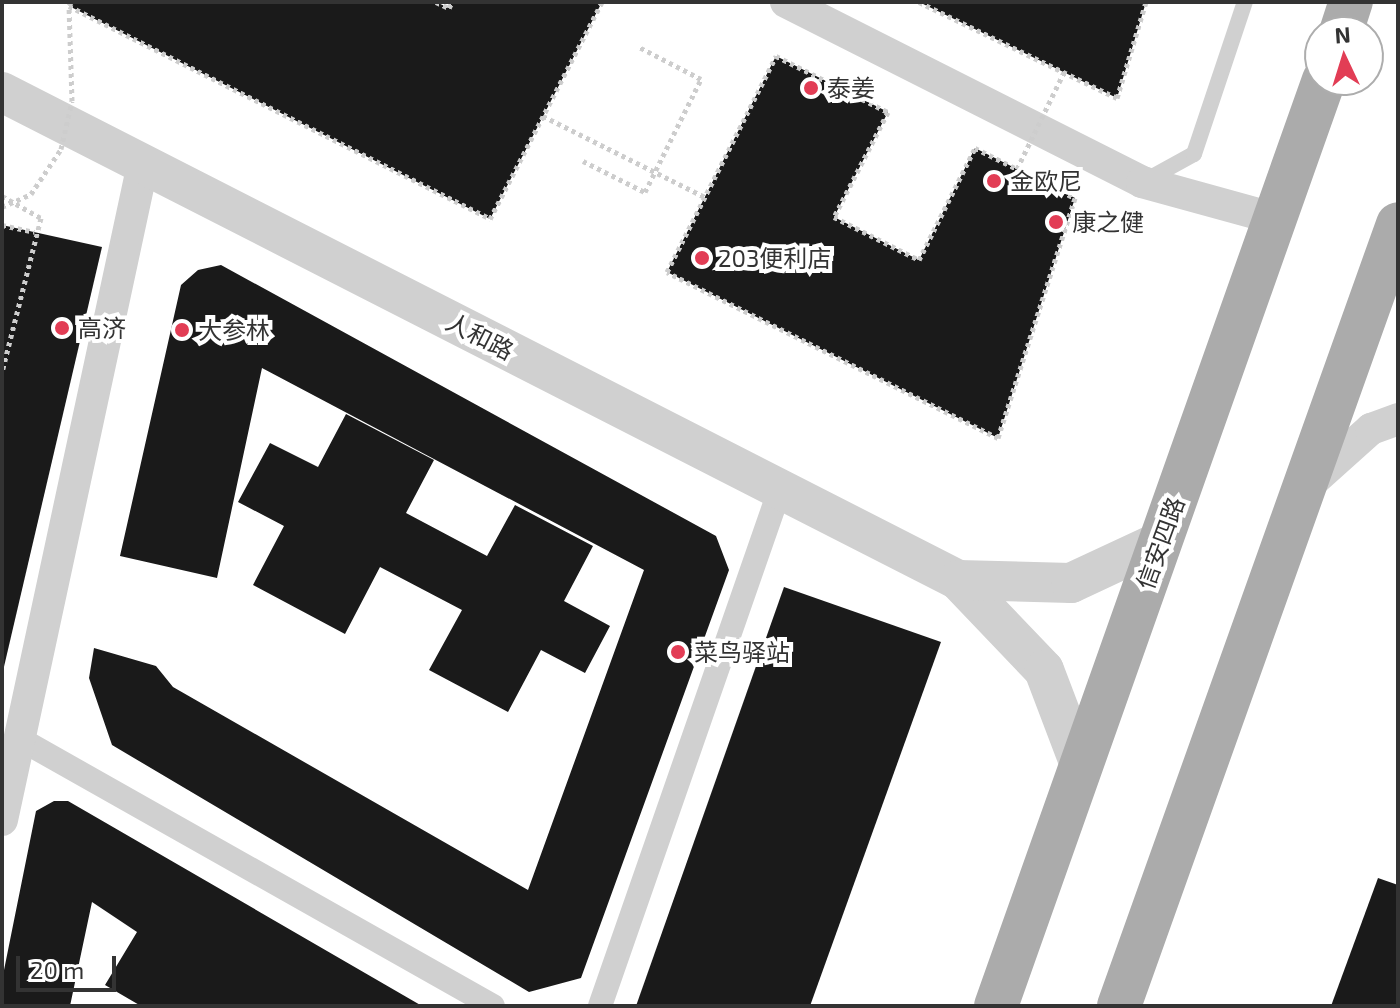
<!DOCTYPE html>
<meta charset="utf-8">
<style>
body{margin:0}
#map{position:relative;width:1400px;height:1008px;overflow:hidden;background:#fff;font-family:"Exo 2","Noto Sans SC",sans-serif}
div>[style]{position:absolute}
.building>*{inset:0;background:#1a1a1a}
.path>*{height:5px;margin-top:-2.5px;transform-origin:0;background:repeating-linear-gradient(90deg,#cdcdcd 0 4px,transparent 0 8px)}
.service>*{height:16px;margin:-8px;padding:0 8px;transform-origin:8px;border-radius:8px;background:#d0d0d0}
.pedestrian>*{height:24px;margin:-12px;padding:0 12px;transform-origin:12px;border-radius:12px;background:#d0d0d0}
.minor>*{height:32px;margin:-16px;padding:0 16px;transform-origin:16px;border-radius:16px;background:#d0d0d0}
.tertiary>*{height:40px;margin:-20px;padding:0 20px;transform-origin:20px;border-radius:20px;background:#d0d0d0}
.primary>*{height:44px;margin:-22px;padding:0 22px;transform-origin:22px;border-radius:22px;background:#ababab}
.path-bridge>*{height:5px;margin-top:-2.5px;transform-origin:0;background:repeating-linear-gradient(90deg,#cdcdcd 0 4px,transparent 0 8px)}
.dots>*{width:22px;height:22px;translate:-50% -50%;box-sizing:border-box;border:4px solid #fff;border-radius:50%}
span{translate:-50% -50%;white-space:nowrap;text-align:center;line-height:1.15;-webkit-text-stroke:8px #fff;paint-order:stroke}
.poi-label{font-size:24px;color:#333}
.left{translate:0 -50%;text-align:left}
.street-label{font-size:24px;color:#333}
.frame{position:absolute;inset:0;border:4px solid #333;pointer-events:none}
.north{position:absolute;left:1304px;top:16px;width:80px;height:80px;box-sizing:border-box;background:#fff;border:2px solid #adadad;border-radius:50%;rotate:356deg;font-size:22px;font-weight:700;line-height:32px;text-align:center;color:#333}
.north::after{content:'';display:block;margin:auto;width:28px;height:36px;background:#e23d55;clip-path:polygon(50% 0,100% 100%,50% 72%,0 100%)}
.scale{position:absolute;left:16px;top:956px;width:100px;height:36px;box-sizing:border-box;border:4px solid #333;border-top:0;padding-left:10px;font-size:24px;line-height:28px;white-space:nowrap;color:#333;-webkit-text-stroke:6px #fff;paint-order:stroke}
</style>
<div id="map">
<div class="building">
<div style="clip-path:polygon(71px 2px,436px 2px,449px 8px,452px 2px,602px 2px,490px 219px,69px 6px)"></div>
<div style="clip-path:polygon(919px 2px,1146px 2px,1117px 98px)"></div>
<div style="clip-path:polygon(776px 56px,888px 112px,834px 217px,919px 260px,975px 148px,1075px 198px,998px 438px,667px 272px)"></div>
<div style="clip-path:polygon(2px 225px,102px 247px,3px 671px,2px 671px)"></div>
<div style="clip-path:polygon(221px 265px,716px 536px,729px 570px,581px 978px,529px 992px,112px 745px,89px 678px,94px 648px,156px 666px,173px 687px,528px 890px,644px 570px,262px 368px,217px 578px,120px 556px,181px 285px,198px 270px)"></div>
<div style="clip-path:polygon(346px 414px,434px 460px,406px 513px,487px 556px,515px 505px,593px 546px,564px 601px,610px 626px,585px 673px,541px 650px,508px 712px,429px 670px,462px 610px,380px 567px,345px 634px,253px 585px,284px 526px,238px 502px,270px 443px,318px 467px)"></div>
<div style="clip-path:polygon(784px 587px,941px 642px,810px 1006px,636px 1006px)"></div>
<div style="clip-path:polygon(54px 801px,68px 801px,422px 1006px,141px 1006px,105px 985px,137px 932px,92px 902px,70px 1006px,2px 1006px,2px 980px,36px 811px)"></div>
<div style="clip-path:polygon(1378px 878px,1398px 885px,1398px 1006px,1331px 1006px)"></div>
</div>
<div class="path">
<div style="left:71px;top:2px;width:4px;rotate:117deg"></div>
<div style="left:69px;top:6px;width:472px;rotate:26.8deg"></div>
<div style="left:490px;top:219px;width:244px;rotate:-62.7deg"></div>
<div style="left:436px;top:2px;width:14px;rotate:25deg"></div>
<div style="left:449px;top:8px;width:7px;rotate:-63deg"></div>
<div style="left:919px;top:2px;width:220px;rotate:25.9deg"></div>
<div style="left:1117px;top:98px;width:100px;rotate:-73.2deg"></div>
<div style="left:776px;top:56px;width:125px;rotate:26.6deg"></div>
<div style="left:888px;top:112px;width:118px;rotate:117.2deg"></div>
<div style="left:834px;top:217px;width:95px;rotate:26.8deg"></div>
<div style="left:919px;top:260px;width:125px;rotate:-63.4deg"></div>
<div style="left:975px;top:148px;width:112px;rotate:26.6deg"></div>
<div style="left:1075px;top:198px;width:252px;rotate:107.8deg"></div>
<div style="left:998px;top:438px;width:370px;rotate:-153.4deg"></div>
<div style="left:667px;top:272px;width:242px;rotate:-63.2deg"></div>
<div style="left:543px;top:116px;width:181px;rotate:26.6deg"></div>
<div style="left:583px;top:161px;width:69px;rotate:26.6deg"></div>
<div style="left:645px;top:192px;width:126px;rotate:-63.6deg"></div>
<div style="left:701px;top:79px;width:70px;rotate:-152.7deg"></div>
<div style="left:2px;top:196px;width:45px;rotate:29.4deg"></div>
<div style="left:41px;top:218px;width:159px;rotate:104.2deg"></div>
<div style="left:2px;top:225px;width:33px;rotate:12deg"></div>
</div>
<div class="service">
<div style="left:1143px;top:182px;width:58px;rotate:-28.8deg"></div>
<div style="left:1194px;top:154px;width:160px;rotate:-71.5deg"></div>
</div>
<div class="pedestrian">
<div style="left:20px;top:739px;width:543px;rotate:29.44deg"></div>
<div style="left:600px;top:1006px;width:547px;rotate:-70.8deg"></div>
</div>
<div class="minor">
<div style="left:786px;top:2px;width:399px;rotate:26.8deg"></div>
<div style="left:1142px;top:182px;width:139px;rotate:15.4deg"></div>
<div style="left:1305px;top:488px;width:89px;rotate:-41.8deg"></div>
<div style="left:1371px;top:429px;width:29px;rotate:-20deg"></div>
<div style="left:2px;top:820px;width:671px;rotate:-77.87deg"></div>
</div>
<div class="tertiary">
<div style="left:2px;top:92px;width:1073px;rotate:27.04deg"></div>
<div style="left:958px;top:580px;width:124px;rotate:46.3deg"></div>
<div style="left:1044px;top:670px;width:98px;rotate:69.2deg"></div>
<div style="left:958px;top:580px;width:113px;rotate:1.5deg"></div>
<div style="left:1071px;top:583px;width:99px;rotate:-25deg"></div>
</div>
<div class="primary">
<div style="left:1341px;top:32px;width:32px;rotate:-72deg"></div>
<div style="left:996px;top:1006px;width:982px;rotate:-70.5deg"></div>
<div style="left:1119px;top:1006px;width:830px;rotate:-70.36deg"></div>
</div>
<div class="path-bridge">
<div style="left:1017px;top:169px;width:108px;rotate:-64.1deg"></div>
<div style="left:2px;top:207px;width:32px;rotate:-24deg"></div>
<div style="left:31px;top:194px;width:54px;rotate:-56.3deg"></div>
<div style="left:61px;top:149px;width:49px;rotate:-77.1deg"></div>
<div style="left:72px;top:101px;width:95px;rotate:-91.8deg"></div>
</div>
<div class="dots">
<div style="left:811px;top:88px;background:#e23d55"></div>
<div style="left:994px;top:181px;background:#e23d55"></div>
<div style="left:1056px;top:222px;background:#e23d55"></div>
<div style="left:702px;top:258px;background:#e23d55"></div>
<div style="left:62px;top:328px;background:#e23d55"></div>
<div style="left:182px;top:330px;background:#e23d55"></div>
<div style="left:678px;top:652px;background:#e23d55"></div>
</div>
<div class="poi-label">
<span class="left" style="left:827px;top:88px">泰姜</span>
<span class="left" style="left:1010px;top:181px">金欧尼</span>
<span class="left" style="left:1072px;top:222px">康之健</span>
<span class="left" style="left:718px;top:258px">203便利店</span>
<span class="left" style="left:78px;top:328px">高济</span>
<span class="left" style="left:198px;top:330px">大参林</span>
<span class="left" style="left:694px;top:652px">菜鸟驿站</span>
</div>
<div class="street-label">
<span style="left:480px;top:336px;rotate:27deg">人和路</span>
<span style="left:1160px;top:543px;rotate:-70deg">信安四路</span>
</div>
<div class="frame"></div>
<div class="north">N</div>
<div class="scale">20 m</div>
</div>
